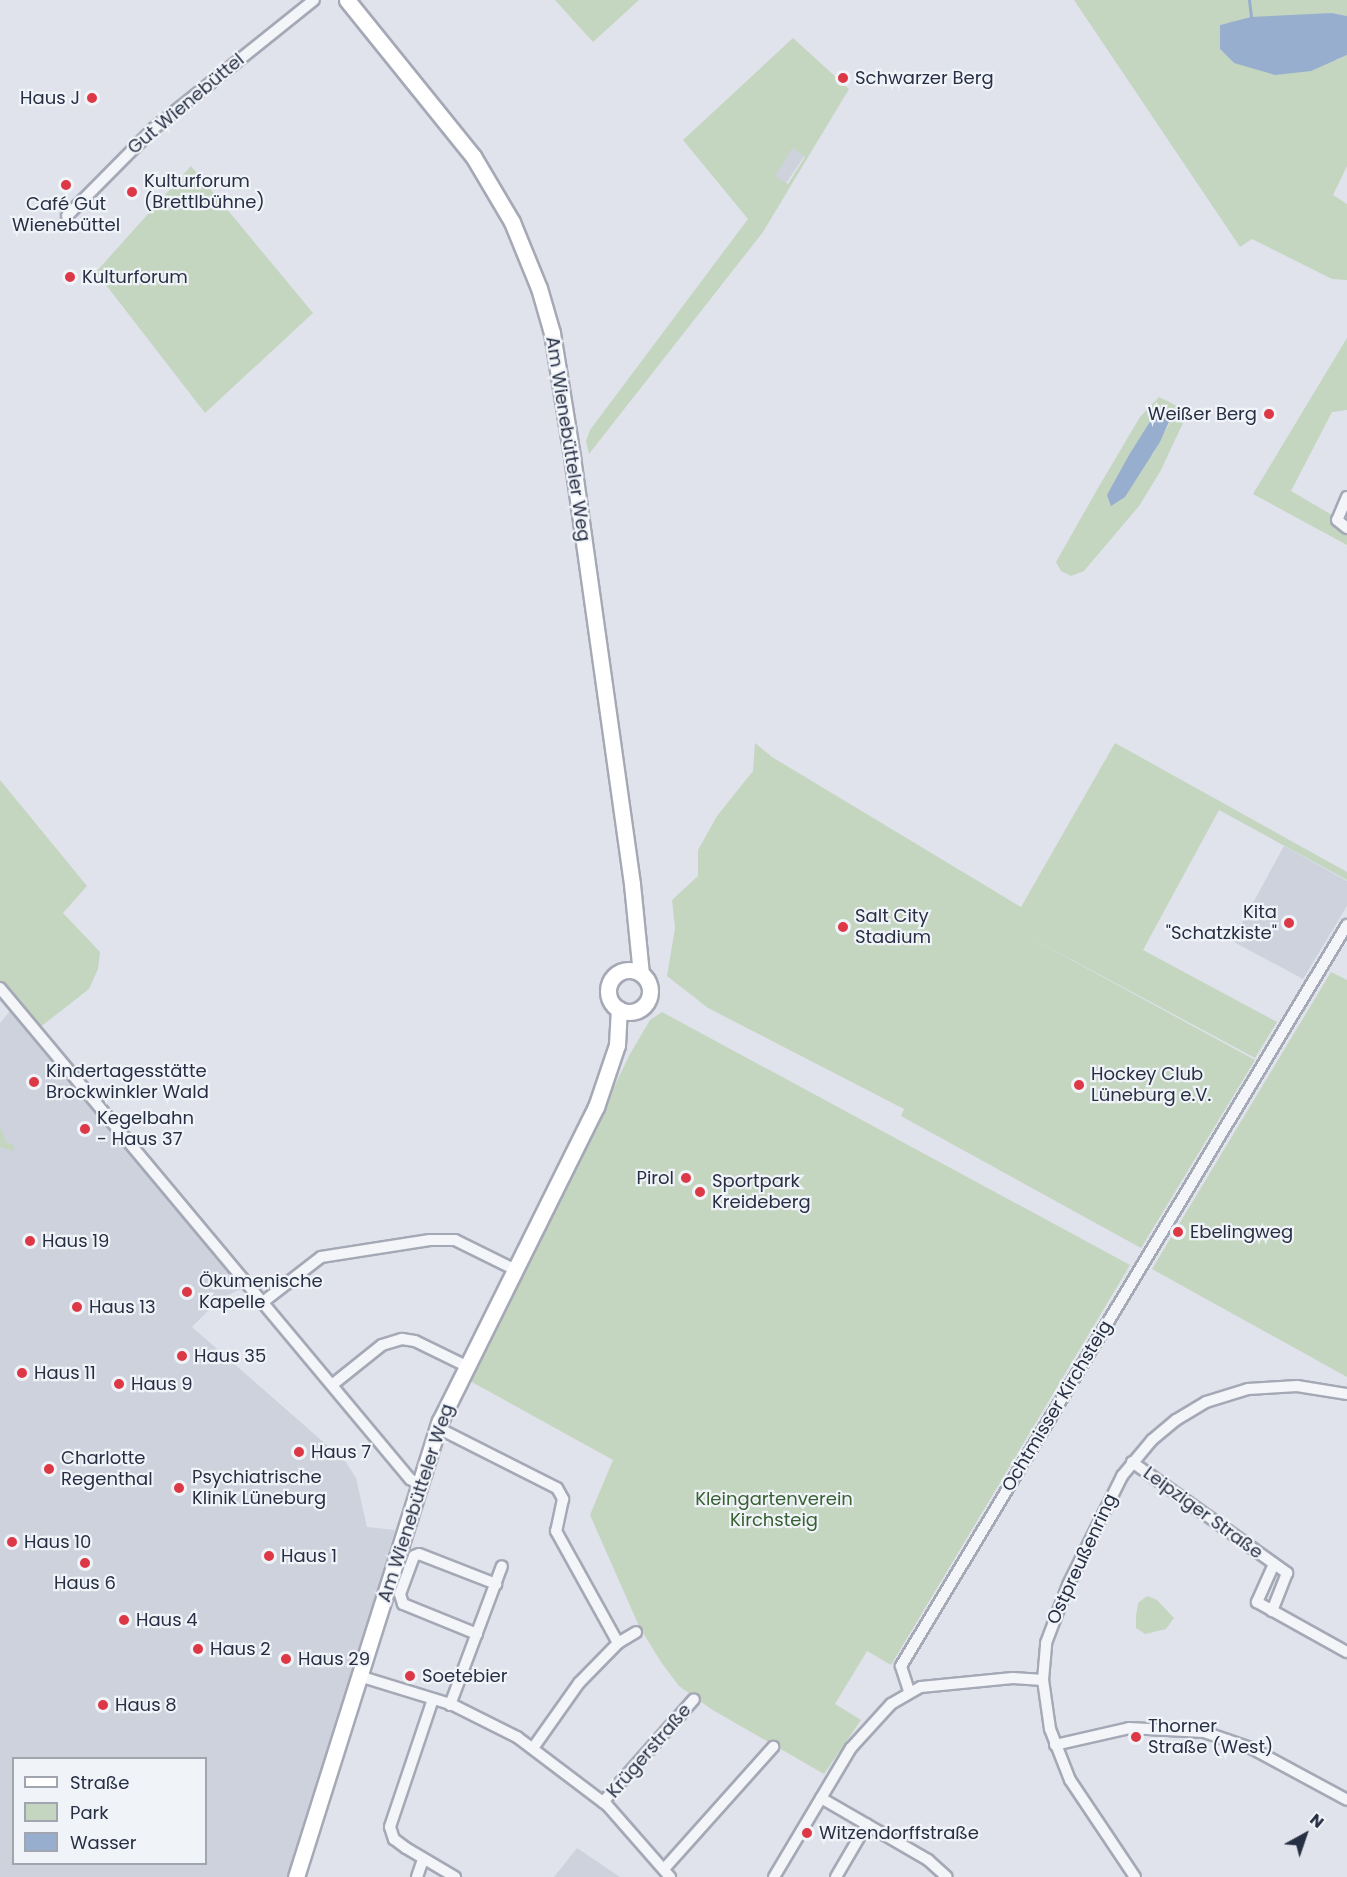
<!DOCTYPE html>
<meta charset="utf-8">
<style>
body{margin:0}
#map{position:relative;width:1347px;height:1877px;overflow:hidden;background:#e0e3eb;font-family:Poppins,sans-serif}
div>[style]{position:absolute}
.built>*{inset:0;background:#ced2dd;transform-origin:0 0}
.green>*{inset:0;background:#c4d5c0}
.water>*{inset:0;background:#97aece}
.stream>*{height:3px;margin:-1.5px;padding:0 1.5px;transform-origin:1.5px;border-radius:1.5px;background:#97aece}
.roads{filter:drop-shadow(2px 0 #a5a9b6) drop-shadow(-2px 0 #a5a9b6) drop-shadow(0 2px #a5a9b6) drop-shadow(0 -2px #a5a9b6)}
.street>*{height:10px;margin:-5px;padding:0 5px;transform-origin:5px;border-radius:5px;background:#f3f5f8}
.secondary>*{height:15px;margin:-7.5px;padding:0 7.5px;transform-origin:7.5px;border-radius:7.5px;background:#fff}
.secondary>.ring{margin:-7.5px;padding:0;box-sizing:content-box;background:none;border:15px solid #fff;border-radius:50%}
.dots>*{width:16px;height:16px;translate:-50% -50%;box-sizing:border-box;border:3px solid #f0f3f8;border-radius:50%}
span{translate:-50% -50%;white-space:nowrap;text-align:center;line-height:1.15;-webkit-text-stroke:4.5px #f0f3f8;paint-order:stroke}
.poi-label{font-size:18px;color:#272f44}
.left{translate:0 -50%;text-align:left}
.right{translate:-100% -50%;text-align:right}
.street-label{font-size:18px;color:#272f44}
.park-label{font-size:18px;color:#386132}
.legend{position:absolute;left:12px;top:1757px;width:195px;height:108px;box-sizing:border-box;background:#f0f3f8;border:2px solid #a0a5b0;margin:0;padding:8px 10px;list-style:none;font-size:18px;color:#272f44}
.legend li{display:flex;align-items:center;gap:12px;height:30px}
.legend b{width:30px;border:2px solid #a0a5b0}
.north{position:absolute;left:1275px;top:1805px;width:60px;height:60px;-webkit-text-stroke:4px #f0f3f8;paint-order:stroke;rotate:40deg;font-size:16px;font-weight:700;line-height:24px;text-align:center;color:#272f44}
.north::after{content:'';display:block;margin:auto;width:21px;height:27px;background:#272f44;clip-path:polygon(50% 0,100% 100%,50% 72%,0 100%)}
</style>
<div id="map">
<div class="built">
<div style="left:793px;top:148px;width:14px;height:34px;rotate:34deg"></div>
<div style="clip-path:polygon(1284px 846px,1347px 881px,1347px 906px,1303px 979px,1232px 941px)"></div>
<div style="clip-path:polygon(evenodd,10px 1011px,244px 1288px,221px 1298px,192px 1327px,345px 1461px,356px 1478px,367px 1527px,395px 1530px,290px 1877px,0 1877px,0 1023px,10px 1011px,14px 1758px,206px 1758px,206px 1864px,14px 1864px,14px 1758px)"></div>
<div style="clip-path:polygon(577px 1848px,620px 1877px,554px 1877px)"></div>
</div>
<div class="green">
<div style="clip-path:polygon(555px 0,639px 0,593px 42px)"></div>
<div style="clip-path:polygon(1074px 0,1347px 0,1347px 16px,1332px 13px,1221px 24px,1220px 49px,1234px 63px,1337px 60px,1347px 55px,1347px 166px,1333px 195px,1347px 204px,1347px 280px,1332px 279px,1252px 239px,1240px 247px)"></div>
<div style="clip-path:polygon(evenodd,793px 38px,849px 89px,763px 232px,589px 454px,586px 441px,590px 430px,748px 219px,683px 140px,793px 38px,793px 148px,805px 157px,788px 184px,775px 176px,793px 148px)"></div>
<div style="clip-path:polygon(191px 166px,313px 313px,205px 413px,96px 272px)"></div>
<div style="clip-path:polygon(1347px 338px,1347px 410px,1332px 412px,1291px 491px,1332px 515px,1336px 527px,1347px 534px,1347px 545px,1253px 494px)"></div>
<div style="clip-path:polygon(evenodd,1159px 397px,1183px 409px,1183px 423px,1160px 472px,1139px 506px,1084px 571px,1071px 576px,1061px 571px,1056px 562px,1098px 488px,1140px 417px,1159px 397px,1165px 409px,1171px 410px,1169px 424px,1152px 456px,1158px 413px,1165px 409px)"></div>
<div style="clip-path:polygon(755px 743px,772px 757px,1021px 907px,1115px 743px,1347px 872px,1347px 880px,1219px 810px,1143px 950px,1277px 1022px,1255px 1058px,1011px 927px,1255px 1060px,1141px 1248px,901px 1116px,904px 1109px,708px 1008px,667px 976px,675px 928px,672px 900px,698px 876px,698px 850px,717px 816px,753px 771px)"></div>
<div style="clip-path:polygon(0 780px,87px 886px,63px 913px,100px 952px,98px 969px,89px 989px,39px 1028px,0 982px)"></div>
<div style="clip-path:polygon(1331px 972px,1347px 980px,1347px 1377px,1152px 1269px)"></div>
<div style="clip-path:polygon(662px 1012px,1130px 1265px,891px 1665px,867px 1651px,835px 1704px,861px 1720px,824px 1774px,711px 1709px,679px 1686px,661px 1662px,639px 1626px,590px 1515px,613px 1460px,470px 1381px,630px 1054px,650px 1020px)"></div>
<div style="clip-path:polygon(0 1126px,6px 1142px,14px 1145px,14px 1151px,0 1147px)"></div>
<div style="clip-path:polygon(1147px 1596px,1157px 1600px,1174px 1618px,1166px 1629px,1145px 1634px,1136px 1628px,1136px 1616px,1138px 1603px)"></div>
</div>
<div class="water">
<div style="clip-path:polygon(1332px 13px,1347px 16px,1347px 55px,1311px 71px,1275px 75px,1234px 63px,1220px 49px,1220px 25px,1251px 17px)"></div>
<div style="clip-path:polygon(1165px 409px,1171px 410px,1172px 415px,1160px 442px,1125px 497px,1111px 506px,1107px 495px,1129px 455px,1151px 420px)"></div>
</div>
<div class="stream">
<div style="left:1249px;top:0;width:17px;rotate:83deg"></div>
</div>
<div class="roads">
<div class="street">
<div style="left:67px;top:216px;width:122px;rotate:-45.3deg"></div>
<div style="left:153px;top:129px;width:206px;rotate:-38.7deg"></div>
<div style="left:1347px;top:497px;width:25px;rotate:113deg"></div>
<div style="left:1337px;top:520px;width:13px;rotate:39deg"></div>
<div style="left:0;top:988px;width:640px;rotate:50.14deg"></div>
<div style="left:410px;top:1479px;width:12px;rotate:31deg"></div>
<div style="left:263px;top:1302px;width:73px;rotate:-37.8deg"></div>
<div style="left:321px;top:1257px;width:110px;rotate:-8.9deg"></div>
<div style="left:430px;top:1240px;width:25px"></div>
<div style="left:455px;top:1240px;width:66px;rotate:26.2deg"></div>
<div style="left:332px;top:1385px;width:64px;rotate:-38.7deg"></div>
<div style="left:382px;top:1345px;width:21px;rotate:-17deg"></div>
<div style="left:402px;top:1339px;width:13px;rotate:9deg"></div>
<div style="left:415px;top:1341px;width:57px;rotate:26.1deg"></div>
<div style="left:438px;top:1428px;width:133px;rotate:26.8deg"></div>
<div style="left:557px;top:1488px;width:13px;rotate:61deg"></div>
<div style="left:563px;top:1499px;width:33px;rotate:102deg"></div>
<div style="left:556px;top:1531px;width:128px;rotate:61deg"></div>
<div style="left:1132px;top:1462px;width:191px;rotate:35.6deg"></div>
<div style="left:1287px;top:1573px;width:41px;rotate:111.5deg"></div>
<div style="left:1274px;top:1564px;width:42px;rotate:114.1deg"></div>
<div style="left:1257px;top:1602px;width:103px;rotate:29.1deg"></div>
<div style="left:477px;top:1634px;width:80px;rotate:-157.9deg"></div>
<div style="left:403px;top:1604px;width:10px;rotate:-107deg"></div>
<div style="left:400px;top:1594px;width:40px;rotate:-69.8deg"></div>
<div style="left:414px;top:1556px;width:5px;rotate:-22deg"></div>
<div style="left:419px;top:1554px;width:83px;rotate:21.3deg"></div>
<div style="left:359px;top:1676px;width:98px;rotate:17.1deg"></div>
<div style="left:453px;top:1705px;width:72px;rotate:26.6deg"></div>
<div style="left:517px;top:1737px;width:113px;rotate:37.1deg"></div>
<div style="left:607px;top:1805px;width:96px;rotate:48.8deg"></div>
<div style="left:909px;top:1691px;width:26px;rotate:-108deg"></div>
<div style="left:901px;top:1666px;width:865px;rotate:-58.96deg"></div>
<div style="left:433px;top:1699px;width:135px;rotate:108.6deg"></div>
<div style="left:390px;top:1827px;width:13px;rotate:72deg"></div>
<div style="left:394px;top:1839px;width:15px;rotate:37deg"></div>
<div style="left:406px;top:1848px;width:57px;rotate:30.6deg"></div>
<div style="left:450px;top:1705px;width:148px;rotate:-69.5deg"></div>
<div style="left:1055px;top:1745px;width:76px;rotate:-12.9deg"></div>
<div style="left:1129px;top:1728px;width:75px;rotate:3.1deg"></div>
<div style="left:1204px;top:1732px;width:50px;rotate:18.8deg"></div>
<div style="left:1251px;top:1748px;width:109px;rotate:28.4deg"></div>
<div style="left:533px;top:1748px;width:80px;rotate:-54.7deg"></div>
<div style="left:579px;top:1683px;width:56px;rotate:-45.7deg"></div>
<div style="left:618px;top:1643px;width:21px;rotate:-31deg"></div>
<div style="left:821px;top:1798px;width:124px;rotate:30.1deg"></div>
<div style="left:928px;top:1860px;width:25px;rotate:42deg"></div>
<div style="left:603px;top:1802px;width:137px;rotate:-48.5deg"></div>
<div style="left:664px;top:1869px;width:164px;rotate:-48.2deg"></div>
<div style="left:417px;top:1877px;width:18px;rotate:-71deg"></div>
<div style="left:774px;top:1877px;width:150px;rotate:-59.2deg"></div>
<div style="left:851px;top:1748px;width:59px;rotate:-47.7deg"></div>
<div style="left:891px;top:1704px;width:34px;rotate:-30deg"></div>
<div style="left:921px;top:1687px;width:92px;rotate:-5.6deg"></div>
<div style="left:1013px;top:1678px;width:30px;rotate:4deg"></div>
<div style="left:836px;top:1877px;width:61px;rotate:-59.7deg"></div>
<div style="left:1135px;top:1877px;width:117px;rotate:-123.8deg"></div>
<div style="left:1070px;top:1780px;width:55px;rotate:-111.4deg"></div>
<div style="left:1050px;top:1729px;width:49px;rotate:-98.1deg"></div>
<div style="left:1043px;top:1680px;width:37px;rotate:-85deg"></div>
<div style="left:1046px;top:1643px;width:62px;rotate:-69.2deg"></div>
<div style="left:1068px;top:1585px;width:122px;rotate:-63.6deg"></div>
<div style="left:1122px;top:1476px;width:47px;rotate:-50.2deg"></div>
<div style="left:1152px;top:1440px;width:31px;rotate:-40deg"></div>
<div style="left:1176px;top:1420px;width:35px;rotate:-31deg"></div>
<div style="left:1206px;top:1402px;width:44px;rotate:-17.2deg"></div>
<div style="left:1248px;top:1389px;width:49px;rotate:-3.5deg"></div>
<div style="left:1297px;top:1386px;width:51px;rotate:9.1deg"></div>
</div>
<div class="secondary">
<div style="left:347px;top:0;width:201px;rotate:51.1deg"></div>
<div style="left:473px;top:156px;width:77px;rotate:59.4deg"></div>
<div style="left:512px;top:222px;width:71px;rotate:67.8deg"></div>
<div style="left:539px;top:288px;width:47px;rotate:73.9deg"></div>
<div style="left:552px;top:333px;width:126px;rotate:80.8deg"></div>
<div style="left:572px;top:457px;width:431px;rotate:82deg"></div>
<div style="left:632px;top:884px;width:90px;rotate:84.3deg"></div>
<div class="ring" style="left:608px;top:970px;width:27px;height:27px"></div>
<div style="left:296px;top:1877px;width:478px;rotate:-72.5deg"></div>
<div style="left:440px;top:1421px;width:351px;rotate:-63.6deg"></div>
<div style="left:596px;top:1107px;width:65px;rotate:-71.3deg"></div>
<div style="left:617px;top:1045px;width:36px;rotate:-87deg"></div>
</div>
</div>
<div class="dots">
<div style="left:843px;top:78px;background:#dd3845"></div>
<div style="left:92px;top:98px;background:#dd3845"></div>
<div style="left:66px;top:185px;background:#dd3845"></div>
<div style="left:132px;top:192px;background:#dd3845"></div>
<div style="left:70px;top:277px;background:#dd3845"></div>
<div style="left:1269px;top:414px;background:#dd3845"></div>
<div style="left:1289px;top:923px;background:#dd3845"></div>
<div style="left:843px;top:927px;background:#dd3845"></div>
<div style="left:34px;top:1082px;background:#dd3845"></div>
<div style="left:1079px;top:1085px;background:#dd3845"></div>
<div style="left:85px;top:1129px;background:#dd3845"></div>
<div style="left:686px;top:1178px;background:#dd3845"></div>
<div style="left:700px;top:1192px;background:#dd3845"></div>
<div style="left:1178px;top:1232px;background:#dd3845"></div>
<div style="left:30px;top:1241px;background:#dd3845"></div>
<div style="left:187px;top:1292px;background:#dd3845"></div>
<div style="left:77px;top:1307px;background:#dd3845"></div>
<div style="left:182px;top:1356px;background:#dd3845"></div>
<div style="left:22px;top:1373px;background:#dd3845"></div>
<div style="left:119px;top:1384px;background:#dd3845"></div>
<div style="left:299px;top:1452px;background:#dd3845"></div>
<div style="left:49px;top:1469px;background:#dd3845"></div>
<div style="left:179px;top:1488px;background:#dd3845"></div>
<div style="left:12px;top:1542px;background:#dd3845"></div>
<div style="left:269px;top:1556px;background:#dd3845"></div>
<div style="left:85px;top:1563px;background:#dd3845"></div>
<div style="left:124px;top:1620px;background:#dd3845"></div>
<div style="left:198px;top:1649px;background:#dd3845"></div>
<div style="left:286px;top:1659px;background:#dd3845"></div>
<div style="left:410px;top:1676px;background:#dd3845"></div>
<div style="left:103px;top:1705px;background:#dd3845"></div>
<div style="left:1136px;top:1737px;background:#dd3845"></div>
<div style="left:807px;top:1833px;background:#dd3845"></div>
</div>
<div class="poi-label">
<span class="left" style="left:855px;top:78px">Schwarzer Berg</span>
<span class="right" style="left:80px;top:98px">Haus J</span>
<span class="left" style="left:144px;top:192px">Kulturforum<br>(Brettlbühne)</span>
<span style="left:66px;top:215px">Café Gut<br>Wienebüttel</span>
<span class="left" style="left:82px;top:277px">Kulturforum</span>
<span class="right" style="left:1257px;top:414px">Weißer Berg</span>
<span class="right" style="left:1277px;top:923px">Kita<br>"Schatzkiste"</span>
<span class="left" style="left:855px;top:927px">Salt City<br>Stadium</span>
<span class="left" style="left:46px;top:1082px">Kindertagesstätte<br>Brockwinkler Wald</span>
<span class="left" style="left:1091px;top:1085px">Hockey Club<br>Lüneburg e.V.</span>
<span class="left" style="left:97px;top:1129px">Kegelbahn<br>- Haus 37</span>
<span class="right" style="left:674px;top:1178px">Pirol</span>
<span class="left" style="left:712px;top:1192px">Sportpark<br>Kreideberg</span>
<span class="left" style="left:1190px;top:1232px">Ebelingweg</span>
<span class="left" style="left:42px;top:1241px">Haus 19</span>
<span class="left" style="left:199px;top:1292px">Ökumenische<br>Kapelle</span>
<span class="left" style="left:89px;top:1307px">Haus 13</span>
<span class="left" style="left:194px;top:1356px">Haus 35</span>
<span class="left" style="left:34px;top:1373px">Haus 11</span>
<span class="left" style="left:131px;top:1384px">Haus 9</span>
<span class="left" style="left:311px;top:1452px">Haus 7</span>
<span class="left" style="left:61px;top:1469px">Charlotte<br>Regenthal</span>
<span class="left" style="left:192px;top:1488px">Psychiatrische<br>Klinik Lüneburg</span>
<span class="left" style="left:24px;top:1542px">Haus 10</span>
<span class="left" style="left:281px;top:1556px">Haus 1</span>
<span style="left:85px;top:1583px">Haus 6</span>
<span class="left" style="left:136px;top:1620px">Haus 4</span>
<span class="left" style="left:210px;top:1649px">Haus 2</span>
<span class="left" style="left:298px;top:1659px">Haus 29</span>
<span class="left" style="left:422px;top:1676px">Soetebier</span>
<span class="left" style="left:115px;top:1705px">Haus 8</span>
<span class="left" style="left:1148px;top:1737px">Thorner<br>Straße (West)</span>
<span class="left" style="left:819px;top:1833px">Witzendorffstraße</span>
</div>
<div class="street-label">
<span style="left:186px;top:104px;rotate:-40deg">Gut Wienebüttel</span>
<span style="left:568px;top:439px;rotate:81deg">Am Wienebütteler Weg</span>
<span style="left:1057px;top:1406px;rotate:-59deg">Ochtmisser Kirchsteig</span>
<span style="left:416px;top:1503px;rotate:-72deg">Am Wienebütteler Weg</span>
<span style="left:1203px;top:1513px;rotate:36deg">Leipziger Straße</span>
<span style="left:1082px;top:1559px;rotate:-65deg">Ostpreußenring</span>
<span style="left:649px;top:1751px;rotate:-49deg">Krügerstraße</span>
</div>
<div class="park-label">
<span style="left:774px;top:1510px">Kleingartenverein<br>Kirchsteig</span>
</div>
<ul class="legend">
<li><b style="height:8px;background:#fff"></b>Straße</li>
<li><b style="height:16px;background:#c4d5c0"></b>Park</li>
<li><b style="height:16px;background:#97aece"></b>Wasser</li>
</ul>
<div class="north">N</div>
</div>
